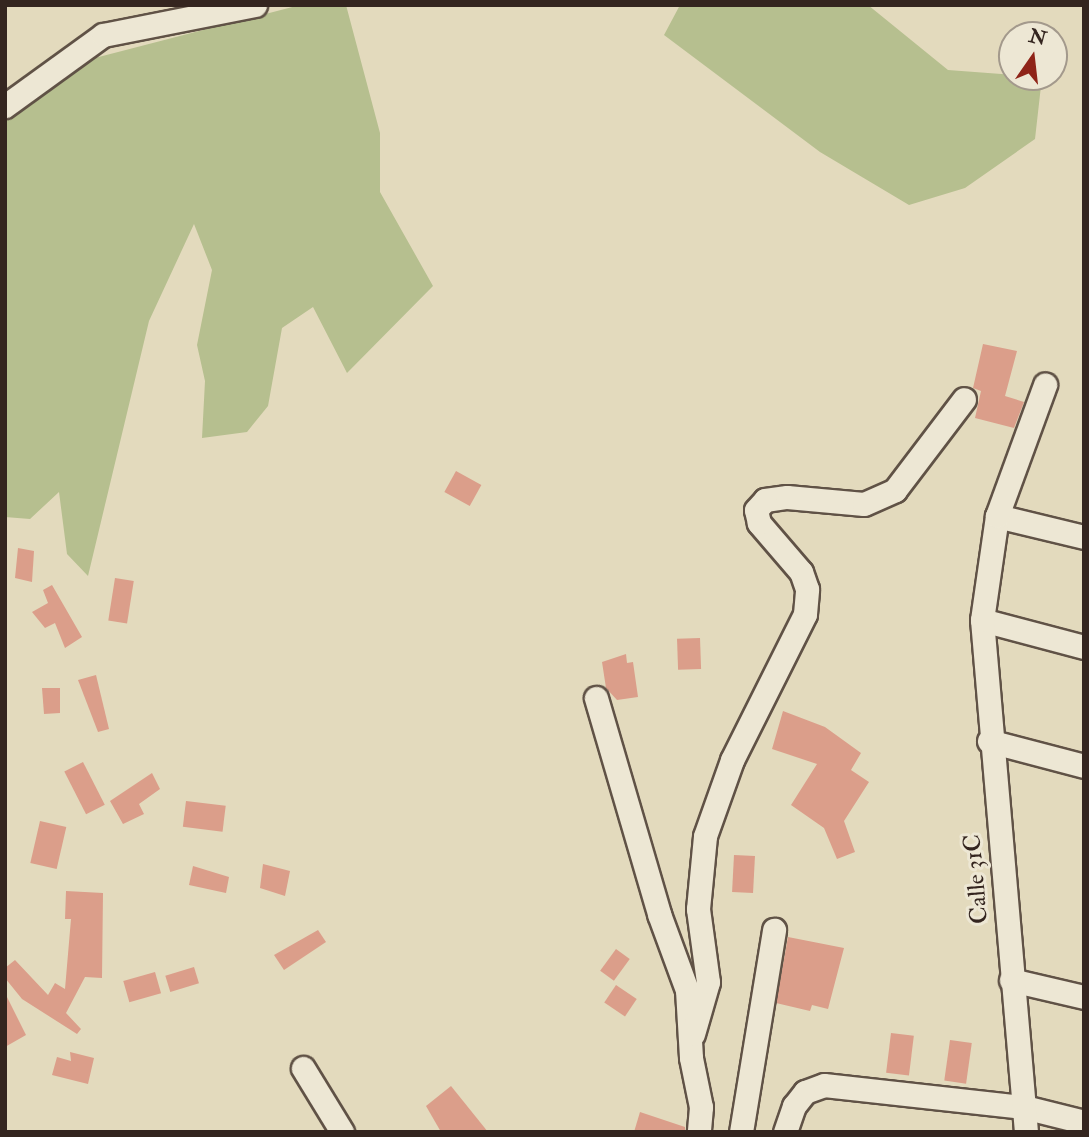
<!DOCTYPE html>
<style>
body{margin:0}
#map{position:relative;width:1089px;height:1137px;overflow:hidden;background:#e3dabd;font-family:"IM FELL Double Pica",serif}
div>[style]{position:absolute}
.green>*{inset:0;background:#b6bf8f}
.building>*{inset:0;background:#db9e8a;transform-origin:0 0}
.roads{filter:drop-shadow(2px 0 #605246) drop-shadow(-2px 0 #605246) drop-shadow(0 2px #605246) drop-shadow(0 -2px #605246)}
.minor>*{height:23px;margin:-11.5px;padding:0 11.5px;transform-origin:11.5px;border-radius:11.5px;background:#ede7d4}
span{translate:-50% -50%;white-space:nowrap;text-align:center;line-height:1.15;-webkit-text-stroke:6px #ede7d4;paint-order:stroke}
.street-label{font-size:24px;color:#34251f}
.frame{position:absolute;inset:0;border:7px solid #34251f;pointer-events:none}
.north{position:absolute;left:998px;top:21px;width:70px;height:70px;box-sizing:border-box;background:#ede7d4;border:2px solid #a3998c;border-radius:50%;rotate:14deg;font-size:19px;font-weight:700;line-height:28px;text-align:center;color:#34251f}
.north::after{content:'';display:block;margin:auto;width:24px;height:32px;background:#8f2418;clip-path:polygon(50% 0,100% 100%,50% 72%,0 100%)}
</style>
<div id="map">
<div class="green">
<div style="clip-path:polygon(300px 5px,346px 5px,380px 133px,380px 192px,433px 286px,347px 373px,313px 307px,282px 328px,268px 406px,247px 432px,202px 438px,205px 381px,197px 345px,212px 270px,194px 224px,149px 321px,88px 576px,67px 554px,59px 492px,30px 519px,5px 517px,5px 117px,91px 59px)"></div>
<div style="clip-path:polygon(680px 5px,868px 5px,948px 70px,1042px 77px,1035px 139px,965px 188px,909px 205px,820px 152px,664px 35px)"></div>
</div>
<div class="building">
<div style="clip-path:polygon(983px 344px,1017px 351px,1005px 396px,1024px 402px,1014px 428px,975px 418px,981px 391px,973px 388px)"></div>
<div style="left:456px;top:471px;width:29px;height:24px;rotate:29deg"></div>
<div style="clip-path:polygon(18px 548px,34px 551px,32px 582px,15px 578px)"></div>
<div style="left:115px;top:578px;width:19px;height:43px;rotate:9deg"></div>
<div style="clip-path:polygon(52px 585px,82px 637px,65px 648px,55px 623px,45px 628px,32px 612px,48px 603px,43px 590px)"></div>
<div style="left:700px;top:638px;width:31px;height:23px;rotate:88deg"></div>
<div style="clip-path:polygon(626px 654px,627px 663px,633px 662px,638px 697px,617px 700px,606px 688px,602px 662px)"></div>
<div style="clip-path:polygon(96px 675px,109px 729px,98px 732px,78px 680px)"></div>
<div style="clip-path:polygon(42px 688px,60px 688px,60px 713px,44px 714px)"></div>
<div style="clip-path:polygon(783px 711px,825px 727px,861px 753px,851px 770px,869px 782px,844px 821px,855px 852px,837px 859px,824px 828px,791px 805px,817px 764px,772px 749px)"></div>
<div style="left:83px;top:762px;width:48px;height:21px;rotate:63deg"></div>
<div style="clip-path:polygon(152px 773px,160px 789px,139px 804px,144px 814px,123px 824px,110px 801px)"></div>
<div style="left:186px;top:801px;width:40px;height:26px;rotate:7deg"></div>
<div style="left:40px;top:821px;width:27px;height:43px;rotate:13deg"></div>
<div style="left:734px;top:855px;width:21px;height:37px;rotate:3deg"></div>
<div style="clip-path:polygon(263px 864px,290px 871px,285px 896px,260px 888px)"></div>
<div style="clip-path:polygon(193px 866px,229px 877px,226px 893px,189px 885px)"></div>
<div style="clip-path:polygon(66px 891px,103px 893px,102px 978px,85px 977px,66px 1013px,81px 1029px,77px 1034px,22px 999px,5px 978px,5px 968px,15px 960px,48px 995px,55px 983px,65px 989px,71px 919px,65px 919px)"></div>
<div style="clip-path:polygon(318px 930px,326px 942px,284px 970px,274px 955px)"></div>
<div style="clip-path:polygon(788px 937px,844px 948px,828px 1009px,812px 1005px,810px 1011px,776px 1003px)"></div>
<div style="left:616px;top:949px;width:17px;height:27px;rotate:36deg"></div>
<div style="left:194px;top:967px;width:17px;height:30px;rotate:73deg"></div>
<div style="left:155px;top:972px;width:22px;height:33px;rotate:74deg"></div>
<div style="left:616px;top:985px;width:25px;height:21px;rotate:34deg"></div>
<div style="clip-path:polygon(5px 993px,26px 1035px,5px 1047px)"></div>
<div style="left:891px;top:1033px;width:23px;height:40px;rotate:7deg"></div>
<div style="left:950px;top:1040px;width:22px;height:41px;rotate:8deg"></div>
<div style="clip-path:polygon(70px 1052px,94px 1058px,88px 1084px,52px 1075px,57px 1057px,71px 1061px)"></div>
<div style="clip-path:polygon(451px 1086px,488px 1132px,441px 1132px,426px 1106px)"></div>
<div style="clip-path:polygon(640px 1112px,685px 1127px,685px 1132px,634px 1132px)"></div>
</div>
<div class="roads">
<div class="minor">
<div style="left:5px;top:106px;width:121px;rotate:-35.9deg"></div>
<div style="left:103px;top:35px;width:155px;rotate:-11.2deg"></div>
<div style="left:997px;top:516px;width:89px;rotate:13.6deg"></div>
<div style="left:982px;top:620px;width:106px;rotate:14.8deg"></div>
<div style="left:596px;top:698px;width:225px;rotate:73.7deg"></div>
<div style="left:659px;top:914px;width:81px;rotate:69.8deg"></div>
<div style="left:687px;top:990px;width:68px;rotate:86.6deg"></div>
<div style="left:691px;top:1058px;width:50px;rotate:78.5deg"></div>
<div style="left:701px;top:1107px;width:25px;rotate:95deg"></div>
<div style="left:989px;top:741px;width:98px;rotate:14.7deg"></div>
<div style="left:1011px;top:980px;width:75px;rotate:13.1deg"></div>
<div style="left:693px;top:1034px;width:54px;rotate:-73.9deg"></div>
<div style="left:708px;top:982px;width:74px;rotate:-97.8deg"></div>
<div style="left:698px;top:909px;width:73px;rotate:-84.5deg"></div>
<div style="left:705px;top:836px;width:81px;rotate:-70.4deg"></div>
<div style="left:732px;top:760px;width:163px;rotate:-63.4deg"></div>
<div style="left:805px;top:614px;width:25px;rotate:-85deg"></div>
<div style="left:807px;top:589px;width:18px;rotate:-109deg"></div>
<div style="left:801px;top:572px;width:65px;rotate:-130.6deg"></div>
<div style="left:759px;top:523px;width:13px;rotate:-103deg"></div>
<div style="left:756px;top:510px;width:13px;rotate:-48deg"></div>
<div style="left:765px;top:500px;width:22px;rotate:-8deg"></div>
<div style="left:787px;top:497px;width:77px;rotate:5.2deg"></div>
<div style="left:864px;top:504px;width:34px;rotate:-24deg"></div>
<div style="left:895px;top:490px;width:114px;rotate:-52.8deg"></div>
<div style="left:303px;top:1068px;width:75px;rotate:58.6deg"></div>
<div style="left:741px;top:1132px;width:205px;rotate:-80.7deg"></div>
<div style="left:785px;top:1132px;width:28px;rotate:-71deg"></div>
<div style="left:794px;top:1106px;width:18px;rotate:-52deg"></div>
<div style="left:805px;top:1092px;width:20px;rotate:-20deg"></div>
<div style="left:824px;top:1085px;width:201px;rotate:6.3deg"></div>
<div style="left:1024px;top:1107px;width:62px;rotate:14deg"></div>
<div style="left:1026px;top:1132px;width:514px;rotate:-94.91deg"></div>
<div style="left:982px;top:620px;width:105px;rotate:-81.8deg"></div>
<div style="left:997px;top:516px;width:140px;rotate:-69.9deg"></div>
</div>
</div>
<div class="street-label">
<span style="left:976px;top:879px;rotate:-95deg">Calle 31C</span>
</div>
<div class="frame"></div>
<div class="north">N</div>
</div>
